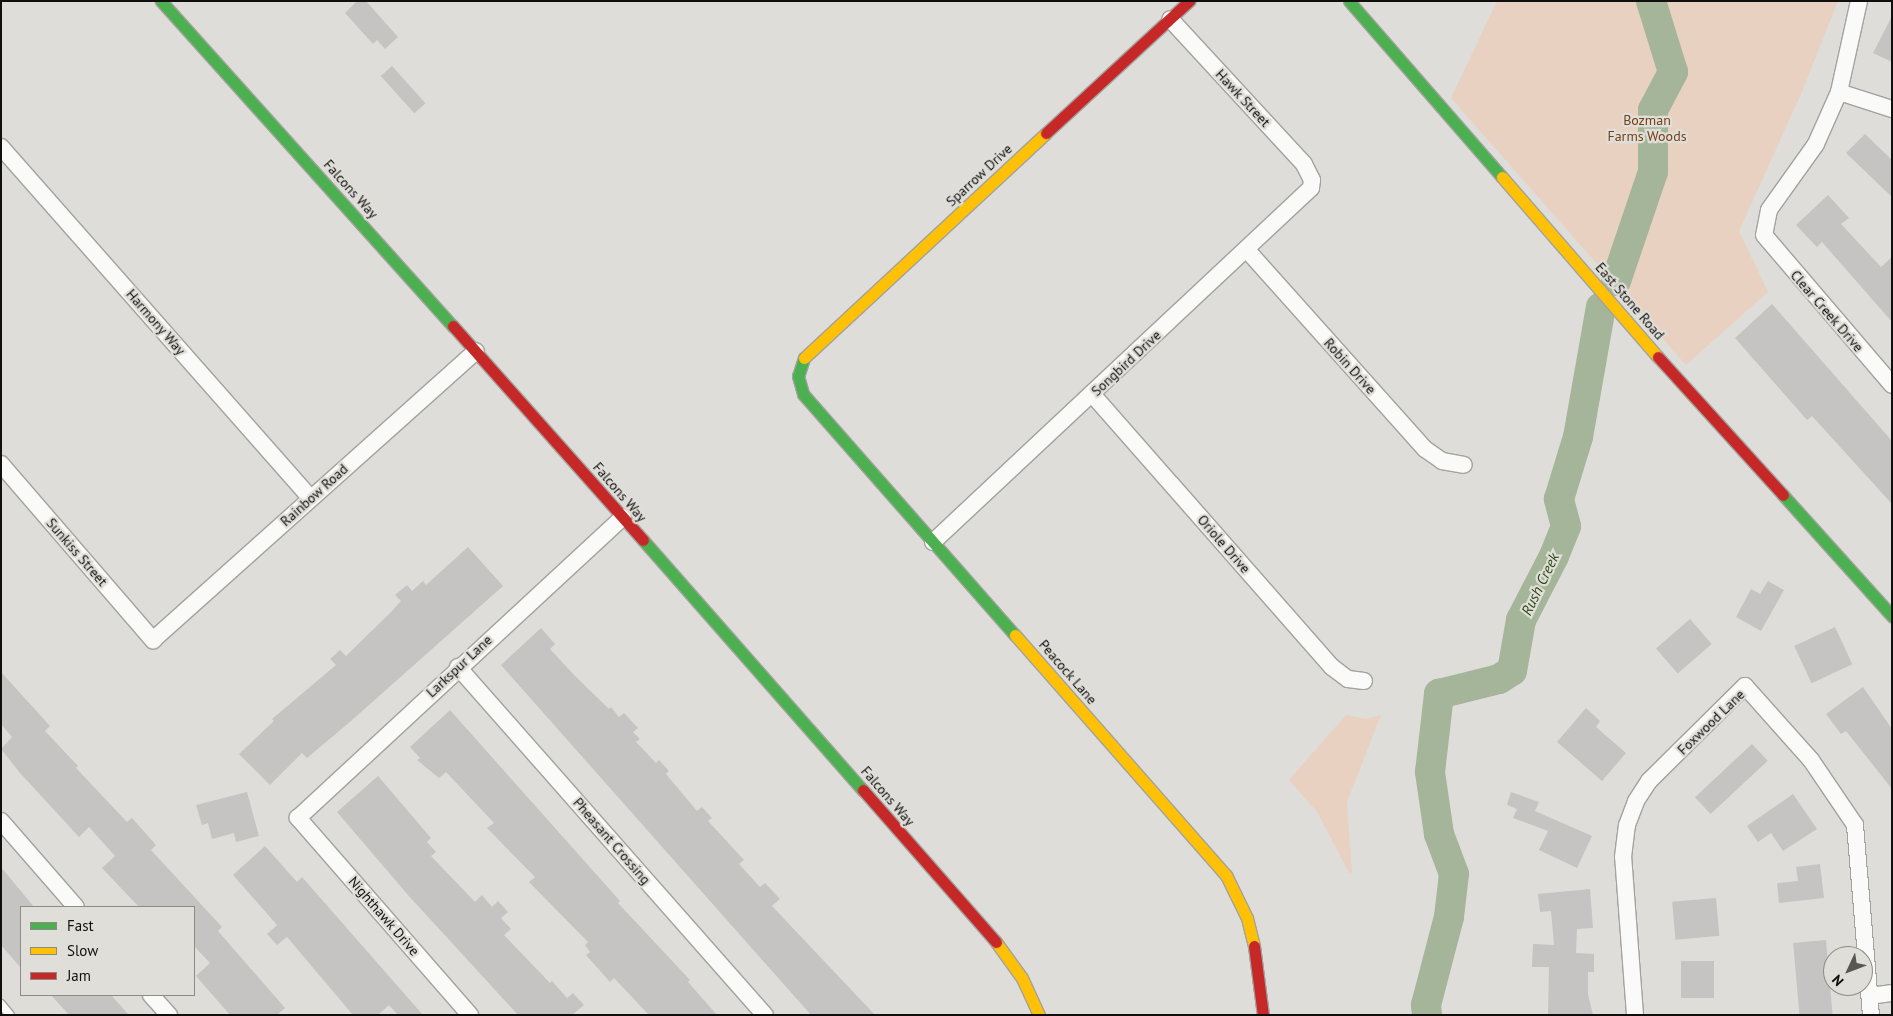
<!DOCTYPE html>
<style>
body{margin:0}
#map{position:relative;width:1893px;height:1016px;overflow:hidden;background:#deddda;font-family:"PT Sans",sans-serif}
div>[style]{position:absolute}
.green>*{inset:0;background:#e8d1c0}
.river>*{height:30px;margin:-15px;padding:0 15px;transform-origin:15px;border-radius:15px;background:#a5b599}
.building>*{inset:0;background:#c6c4c2;transform-origin:0 0}
.roads{filter:drop-shadow(1px 0 #a2a29f) drop-shadow(-1px 0 #a2a29f) drop-shadow(0 1px #a2a29f) drop-shadow(0 -1px #a2a29f)}
.lane>*{height:8px;margin:-4px;padding:0 4px;transform-origin:4px;border-radius:4px;background:#fafaf9}
.street>*{height:16px;margin:-8px;padding:0 8px;transform-origin:8px;border-radius:8px;background:#fafaf9}
.fast>*{height:11px;margin:-5.5px;padding:0 5.5px;transform-origin:5.5px;border-radius:5.5px;background:#4caf50}
.slow>*{height:11px;margin:-5.5px;padding:0 5.5px;transform-origin:5.5px;border-radius:5.5px;background:#ffc107}
.jam>*{height:11px;margin:-5.5px;padding:0 5.5px;transform-origin:5.5px;border-radius:5.5px;background:#c62828}
span{translate:-50% -50%;white-space:nowrap;text-align:center;line-height:1.15;-webkit-text-stroke:4.5px #e0ded8;paint-order:stroke}
.street-label{font-size:14px;color:#100f0d}
.park-label{font-size:14px;color:#774117}
.water-label{font-size:15px;color:#2a4910;font-style:italic}
.frame{position:absolute;inset:0;border:2px solid #100f0d;pointer-events:none}
.legend{position:absolute;left:20px;top:906px;width:175px;height:90px;box-sizing:border-box;background:#e0ded8;border:1px solid #8d8b87;margin:0;padding:6px 9px;list-style:none;font-size:15px;color:#100f0d}
.legend li{display:flex;align-items:center;gap:10px;height:25px}
.legend b{width:25px;border:1px solid #8d8b87}
.north{position:absolute;left:1823px;top:946px;width:50px;height:50px;box-sizing:border-box;background:#e0ded8;border:1px solid #8d8b87;border-radius:50%;rotate:227deg;font-size:14px;font-weight:700;line-height:20px;text-align:center;color:#100f0d}
.north::after{content:'';display:block;margin:auto;width:18px;height:22px;background:#585755;clip-path:polygon(50% 0,100% 100%,50% 72%,0 100%)}
</style>
<div id="map">
<div class="green">
<div style="clip-path:polygon(1497px 1px,1838px 1px,1801px 94px,1739px 231px,1768px 292px,1686px 365px,1451px 98px)"></div>
<div style="clip-path:polygon(1346px 715px,1366px 719px,1381px 715px,1347px 802px,1352px 872px,1349px 873px,1318px 813px,1289px 780px)"></div>
</div>
<div class="river">
<div style="left:1616px;top:281px;width:115px;rotate:-71.3deg"></div>
<div style="left:1653px;top:172px;width:62px;rotate:-90deg"></div>
<div style="left:1653px;top:110px;width:43px;rotate:-62.2deg"></div>
<div style="left:1673px;top:72px;width:74px;rotate:-107.2deg"></div>
<div style="left:1427px;top:1015px;width:10px;rotate:-96deg"></div>
<div style="left:1426px;top:1005px;width:91px;rotate:-75.4deg"></div>
<div style="left:1449px;top:917px;width:43px;rotate:-83.4deg"></div>
<div style="left:1454px;top:874px;width:43px;rotate:-110.6deg"></div>
<div style="left:1439px;top:834px;width:63px;rotate:-98.3deg"></div>
<div style="left:1430px;top:772px;width:79px;rotate:-83.4deg"></div>
<div style="left:1439px;top:694px;width:62px;rotate:-14deg"></div>
<div style="left:1499px;top:679px;width:15px;rotate:-32deg"></div>
<div style="left:1512px;top:671px;width:52px;rotate:-80deg"></div>
<div style="left:1521px;top:620px;width:72px;rotate:-62.7deg"></div>
<div style="left:1554px;top:556px;width:32px;rotate:-68deg"></div>
<div style="left:1566px;top:526px;width:28px;rotate:-105deg"></div>
<div style="left:1559px;top:499px;width:65px;rotate:-73deg"></div>
<div style="left:1578px;top:437px;width:132px;rotate:-80deg"></div>
</div>
<div class="building">
<div style="clip-path:polygon(357px 1px,366px 1px,398px 37px,385px 49px,377px 40px,373px 44px,345px 13px)"></div>
<div style="clip-path:polygon(1892px 16px,1892px 62px,1873px 53px)"></div>
<div style="left:392px;top:66px;width:50px;height:15px;rotate:48deg"></div>
<div style="clip-path:polygon(1865px 134px,1892px 160px,1892px 197px,1846px 153px)"></div>
<div style="clip-path:polygon(1828px 195px,1849px 218px,1841px 224px,1881px 267px,1892px 257px,1892px 322px,1822px 242px,1817px 247px,1796px 225px)"></div>
<div style="clip-path:polygon(1772px 304px,1892px 441px,1892px 504px,1812px 416px,1807px 420px,1735px 338px)"></div>
<div style="clip-path:polygon(468px 547px,503px 586px,351px 721px,307px 758px,302px 753px,270px 785px,239px 754px,274px 721px,272px 719px,336px 665px,330px 659px,340px 650px,346px 656px,391px 612px,401px 601px,395px 595px,407px 585px,412px 591px,423px 581px,426px 585px)"></div>
<div style="clip-path:polygon(1768px 581px,1784px 590px,1761px 631px,1736px 617px,1751px 589px,1760px 594px)"></div>
<div style="left:1690px;top:619px;width:33px;height:45px;rotate:49deg"></div>
<div style="left:1835px;top:627px;width:41px;height:45px;rotate:65deg"></div>
<div style="clip-path:polygon(541px 628px,555px 644px,550px 649px,575px 676px,609px 709px,611px 707px,619px 717px,624px 713px,638px 728px,633px 732px,640px 739px,636px 742px,656px 763px,659px 760px,669px 771px,666px 774px,697px 811px,702px 807px,712px 818px,708px 821px,744px 860px,739px 864px,760px 887px,765px 883px,780px 899px,772px 906px,875px 1015px,811px 1015px,501px 665px)"></div>
<div style="clip-path:polygon(1px 672px,50px 726px,45px 731px,78px 766px,76px 768px,127px 822px,132px 818px,156px 845px,151px 850px,222px 927px,218px 931px,285px 1008px,277px 1015px,230px 1015px,196px 976px,210px 963px,194px 946px,194px 907px,139px 907px,102px 868px,115px 856px,89px 827px,79px 837px,20px 773px,1px 749px,12px 737px,1px 724px)"></div>
<div style="clip-path:polygon(1863px 687px,1892px 729px,1892px 789px,1846px 731px,1841px 734px,1826px 714px)"></div>
<div style="clip-path:polygon(1586px 708px,1600px 721px,1596px 727px,1626px 753px,1602px 781px,1557px 742px)"></div>
<div style="clip-path:polygon(450px 710px,620px 901px,618px 903px,690px 980px,688px 982px,717px 1015px,649px 1015px,614px 978px,610px 982px,586px 955px,590px 952px,585px 945px,588px 942px,529px 882px,535px 877px,487px 828px,494px 823px,446px 772px,439px 778px,417px 760px,420px 758px,410px 747px)"></div>
<div style="left:1752px;top:744px;width:23px;height:78px;rotate:47deg"></div>
<div style="clip-path:polygon(378px 776px,431px 838px,427px 842px,436px 852px,431px 856px,475px 902px,482px 895px,492px 907px,498px 901px,508px 912px,501px 918px,511px 929px,504px 935px,550px 983px,552px 981px,567px 998px,573px 993px,584px 1005px,572px 1015px,518px 1015px,408px 895px,337px 812px)"></div>
<div style="clip-path:polygon(247px 792px,259px 836px,236px 842px,234px 833px,212px 839px,208px 823px,202px 825px,196px 805px)"></div>
<div style="clip-path:polygon(1511px 792px,1539px 802px,1535px 811px,1592px 836px,1577px 868px,1539px 850px,1548px 831px,1513px 818px,1517px 809px,1507px 805px)"></div>
<div style="clip-path:polygon(1793px 794px,1817px 829px,1783px 851px,1771px 833px,1758px 842px,1747px 826px)"></div>
<div style="clip-path:polygon(265px 846px,297px 882px,302px 877px,423px 1015px,398px 1015px,389px 1005px,378px 1015px,353px 1015px,287px 937px,277px 945px,267px 934px,277px 925px,233px 875px)"></div>
<div style="clip-path:polygon(1820px 864px,1824px 898px,1779px 903px,1777px 883px,1798px 881px,1796px 867px)"></div>
<div style="clip-path:polygon(1px 867px,34px 907px,21px 907px,21px 968px,1px 945px)"></div>
<div style="clip-path:polygon(1590px 889px,1593px 928px,1577px 929px,1576px 953px,1594px 954px,1594px 972px,1588px 972px,1588px 994px,1593px 1015px,1548px 1015px,1549px 967px,1532px 967px,1533px 944px,1554px 945px,1551px 911px,1540px 912px,1538px 894px)"></div>
<div style="left:1716px;top:898px;width:38px;height:44px;rotate:85deg"></div>
<div style="left:1826px;top:940px;width:75px;height:33px;rotate:85deg"></div>
<div style="left:1681px;top:961px;width:33px;height:37px"></div>
<div style="clip-path:polygon(51px 995px,111px 995px,129px 1015px,69px 1015px)"></div>
</div>
<div class="roads">
<div class="lane">
<div style="left:1px;top:1004px;width:14px;rotate:51deg"></div>
</div>
<div class="street">
<div style="left:1859px;top:1px;width:93px;rotate:102.4deg"></div>
<div style="left:1839px;top:92px;width:57px;rotate:113.9deg"></div>
<div style="left:1816px;top:144px;width:81px;rotate:125.5deg"></div>
<div style="left:1769px;top:210px;width:25px;rotate:101deg"></div>
<div style="left:1764px;top:235px;width:197px;rotate:49.5deg"></div>
<div style="left:1839px;top:92px;width:56px;rotate:17.8deg"></div>
<div style="left:1px;top:147px;width:467px;rotate:48.6deg"></div>
<div style="left:1247px;top:250px;width:267px;rotate:48.2deg"></div>
<div style="left:1425px;top:449px;width:21px;rotate:35deg"></div>
<div style="left:1442px;top:461px;width:22px;rotate:10deg"></div>
<div style="left:1092px;top:394px;width:363px;rotate:48.7deg"></div>
<div style="left:1332px;top:667px;width:20px;rotate:37deg"></div>
<div style="left:1348px;top:679px;width:16px;rotate:7deg"></div>
<div style="left:1px;top:464px;width:233px;rotate:49.2deg"></div>
<div style="left:153px;top:640px;width:433px;rotate:-41.8deg"></div>
<div style="left:933px;top:542px;width:518px;rotate:-43.12deg"></div>
<div style="left:1311px;top:188px;width:8px;rotate:-83deg"></div>
<div style="left:1312px;top:180px;width:18px;rotate:-117deg"></div>
<div style="left:1304px;top:164px;width:197px;rotate:-132.7deg"></div>
<div style="left:458px;top:667px;width:464px;rotate:48.6deg"></div>
<div style="left:1px;top:821px;width:114px;rotate:48.9deg"></div>
<div style="left:151px;top:995px;width:27px;rotate:48deg"></div>
<div style="left:1870px;top:996px;width:22px;rotate:-8deg"></div>
<div style="left:470px;top:1015px;width:262px;rotate:-131.1deg"></div>
<div style="left:298px;top:818px;width:443px;rotate:-42.8deg"></div>
<div style="left:1635px;top:1015px;width:158px;rotate:-94.3deg"></div>
<div style="left:1623px;top:857px;width:32px;rotate:-83deg"></div>
<div style="left:1627px;top:825px;width:26px;rotate:-69deg"></div>
<div style="left:1636px;top:801px;width:24px;rotate:-57deg"></div>
<div style="left:1649px;top:781px;width:135px;rotate:-44.7deg"></div>
<div style="left:1745px;top:686px;width:99px;rotate:48.3deg"></div>
<div style="left:1811px;top:760px;width:78px;rotate:55.9deg"></div>
<div style="left:1855px;top:825px;width:191px;rotate:85.2deg"></div>
</div>
<div class="fast">
<div style="left:161px;top:1px;width:437px;rotate:48.1deg"></div>
<div style="left:1349px;top:1px;width:233px;rotate:49deg"></div>
<div style="left:804px;top:358px;width:19px;rotate:108deg"></div>
<div style="left:798px;top:376px;width:19px;rotate:74deg"></div>
<div style="left:803px;top:394px;width:321px;rotate:48.7deg"></div>
<div style="left:1783px;top:495px;width:163px;rotate:48deg"></div>
<div style="left:643px;top:540px;width:333px;rotate:48.7deg"></div>
</div>
<div class="slow">
<div style="left:1502px;top:177px;width:238px;rotate:49.1deg"></div>
<div style="left:804px;top:358px;width:330px;rotate:-42.9deg"></div>
<div style="left:1015px;top:635px;width:320px;rotate:48.7deg"></div>
<div style="left:1226px;top:875px;width:48px;rotate:64deg"></div>
<div style="left:1247px;top:918px;width:29px;rotate:76deg"></div>
<div style="left:996px;top:942px;width:44px;rotate:54.2deg"></div>
<div style="left:1022px;top:978px;width:41px;rotate:65.3deg"></div>
</div>
<div class="jam">
<div style="left:1046px;top:133px;width:195px;rotate:-42.7deg"></div>
<div style="left:453px;top:326px;width:286px;rotate:48.4deg"></div>
<div style="left:1658px;top:357px;width:186px;rotate:47.8deg"></div>
<div style="left:863px;top:790px;width:202px;rotate:48.8deg"></div>
<div style="left:1254px;top:946px;width:70px;rotate:82.6deg"></div>
</div>
</div>
<div class="street-label">
<span style="left:1243px;top:98px;rotate:47deg">Hawk Street</span>
<span style="left:979px;top:175px;rotate:-43deg">Sparrow Drive</span>
<span style="left:351px;top:189px;rotate:48deg">Falcons Way</span>
<span style="left:1630px;top:301px;rotate:49deg">East Stone Road</span>
<span style="left:1827px;top:311px;rotate:49deg">Clear Creek Drive</span>
<span style="left:156px;top:322px;rotate:49deg">Harmony Way</span>
<span style="left:1126px;top:363px;rotate:-43deg">Songbird Drive</span>
<span style="left:1350px;top:366px;rotate:48deg">Robin Drive</span>
<span style="left:620px;top:492px;rotate:49deg">Falcons Way</span>
<span style="left:314px;top:495px;rotate:-42deg">Rainbow Road</span>
<span style="left:1224px;top:544px;rotate:49deg">Oriole Drive</span>
<span style="left:77px;top:552px;rotate:49deg">Sunkiss Street</span>
<span style="left:459px;top:666px;rotate:-43deg">Larkspur Lane</span>
<span style="left:1068px;top:672px;rotate:49deg">Peacock Lane</span>
<span style="left:1711px;top:722px;rotate:-44deg">Foxwood Lane</span>
<span style="left:888px;top:796px;rotate:49deg">Falcons Way</span>
<span style="left:612px;top:841px;rotate:49deg">Pheasant Crossing</span>
<span style="left:384px;top:916px;rotate:49deg">Nighthawk Drive</span>
</div>
<div class="park-label">
<span style="left:1647px;top:128px">Bozman<br>Farms Woods</span>
</div>
<div class="water-label">
<span style="left:1540px;top:584px;rotate:-64deg">Rush Creek</span>
</div>
<div class="frame"></div>
<ul class="legend">
<li><b style="height:6px;background:#4caf50"></b>Fast</li>
<li><b style="height:6px;background:#ffc107"></b>Slow</li>
<li><b style="height:6px;background:#c62828"></b>Jam</li>
</ul>
<div class="north">N</div>
</div>
